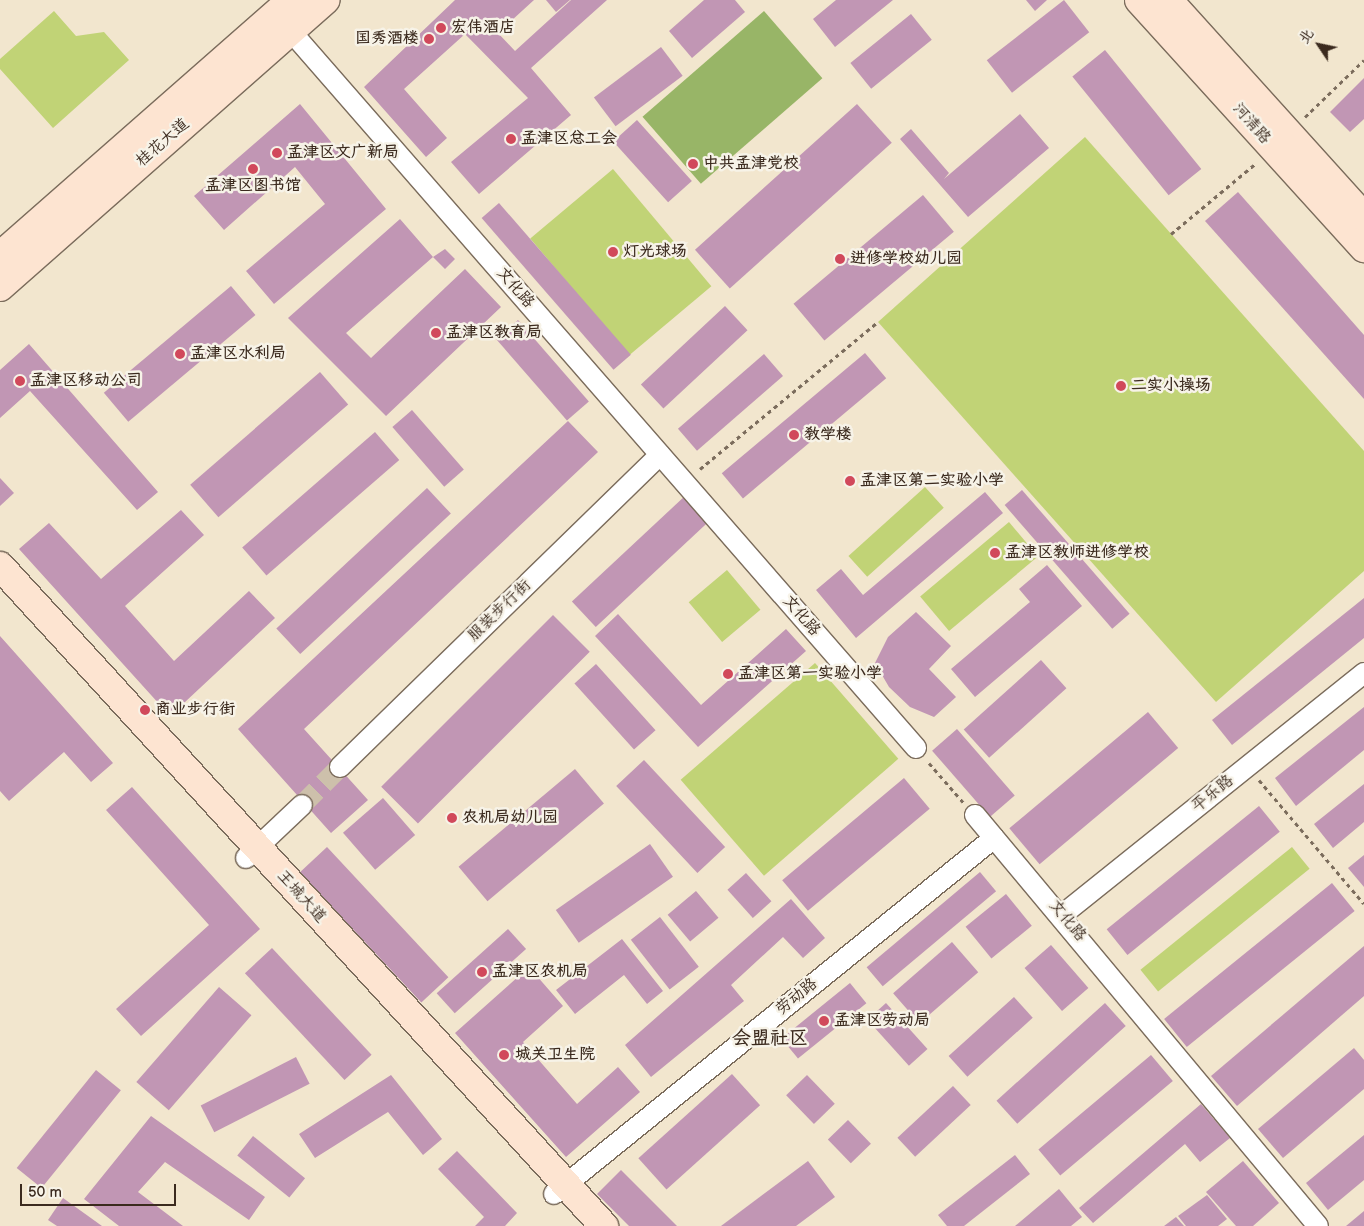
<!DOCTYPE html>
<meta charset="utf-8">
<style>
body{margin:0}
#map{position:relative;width:1364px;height:1226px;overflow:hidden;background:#f2e6ce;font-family:"Balsamiq Sans","LXGW WenKai TC",sans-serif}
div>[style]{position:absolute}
.green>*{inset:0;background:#c1d376;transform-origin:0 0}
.forest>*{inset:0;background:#98b567;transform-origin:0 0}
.building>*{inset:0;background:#c196b4;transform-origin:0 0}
.street-tunnel>*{height:20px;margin-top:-10px;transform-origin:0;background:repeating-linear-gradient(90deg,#cdc0ab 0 20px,transparent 0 30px)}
.path>*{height:3px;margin-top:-1.5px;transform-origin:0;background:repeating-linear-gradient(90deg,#7b6c5c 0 4px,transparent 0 8px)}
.roads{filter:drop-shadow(1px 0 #7b6c5c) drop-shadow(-1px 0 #7b6c5c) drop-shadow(0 1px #7b6c5c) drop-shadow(0 -1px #7b6c5c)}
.street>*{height:20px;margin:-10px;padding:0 10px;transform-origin:10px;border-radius:10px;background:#fff}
.secondary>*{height:28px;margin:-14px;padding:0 14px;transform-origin:14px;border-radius:14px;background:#fde4d1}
.dots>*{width:14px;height:14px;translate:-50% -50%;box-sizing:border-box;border:2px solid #f7f3e8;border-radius:50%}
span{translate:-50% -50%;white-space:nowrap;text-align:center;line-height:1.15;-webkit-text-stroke:5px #f7f3e8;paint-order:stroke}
.poi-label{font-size:16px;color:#3b2a1e;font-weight:700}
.left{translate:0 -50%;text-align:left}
.right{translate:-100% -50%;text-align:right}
.street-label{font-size:16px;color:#3b2a1e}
.quarter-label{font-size:19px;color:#3b2a1e;font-weight:700}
.north{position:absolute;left:1294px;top:20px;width:50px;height:50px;-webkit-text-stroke:4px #f7f3e8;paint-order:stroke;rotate:304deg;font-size:14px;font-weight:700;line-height:20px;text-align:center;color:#3b2a1e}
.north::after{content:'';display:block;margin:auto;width:18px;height:22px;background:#3b2a1e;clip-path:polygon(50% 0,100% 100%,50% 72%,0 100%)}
.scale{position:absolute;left:20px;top:1184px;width:156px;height:22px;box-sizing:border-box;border:2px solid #3b2a1e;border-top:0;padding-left:6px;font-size:15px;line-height:18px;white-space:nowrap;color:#3b2a1e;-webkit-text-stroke:4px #f7f3e8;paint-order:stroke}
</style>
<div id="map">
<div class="green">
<div style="clip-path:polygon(54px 11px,76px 36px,104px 32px,129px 60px,53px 128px,0 69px,0 59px)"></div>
<div style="clip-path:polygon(1085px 137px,1364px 451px,1364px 571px,1216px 702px,878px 322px)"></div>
<div style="left:613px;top:169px;width:153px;height:108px;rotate:50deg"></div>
<div style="left:925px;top:487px;width:28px;height:103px;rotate:48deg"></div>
<div style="left:1009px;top:522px;width:45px;height:116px;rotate:50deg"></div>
<div style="left:727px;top:570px;width:52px;height:50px;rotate:50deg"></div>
<div style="left:815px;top:663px;width:127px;height:178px;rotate:49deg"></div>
<div style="left:1292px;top:847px;width:28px;height:195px;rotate:51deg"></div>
</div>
<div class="forest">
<div style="left:764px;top:11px;width:89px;height:161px;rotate:49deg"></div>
</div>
<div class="building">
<div style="clip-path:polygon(455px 0,534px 0,498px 33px,515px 51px,571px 0,607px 0,531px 68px,571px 115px,479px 194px,451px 162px,528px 98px,465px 34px,404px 89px,447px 138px,426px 157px,364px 87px)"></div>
<div style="clip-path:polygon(546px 0,570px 0,556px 12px)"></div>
<div style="clip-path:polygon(704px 0,735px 0,745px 12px,692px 58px,669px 31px)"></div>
<div style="clip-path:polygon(836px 0,893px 0,835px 47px,813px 19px)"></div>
<div style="clip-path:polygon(1026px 0,1047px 0,1035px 11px)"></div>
<div style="left:1064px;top:0;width:41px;height:98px;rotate:52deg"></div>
<div style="left:911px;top:14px;width:33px;height:78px;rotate:51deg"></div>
<div style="left:661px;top:47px;width:36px;height:84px;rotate:53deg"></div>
<div style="left:1105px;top:50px;width:153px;height:42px;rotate:51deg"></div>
<div style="clip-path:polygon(1364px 78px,1364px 119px,1350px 132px,1330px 112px)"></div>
<div style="clip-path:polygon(300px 104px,386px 209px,274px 304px,246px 271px,325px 204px,295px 167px,224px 230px,194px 196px)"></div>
<div style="left:857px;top:104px;width:52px;height:218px;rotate:48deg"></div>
<div style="clip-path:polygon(1020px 114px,1049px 148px,968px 217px,900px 139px,911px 129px,949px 173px,944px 179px)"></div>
<div style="left:637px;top:120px;width:82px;height:32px;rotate:48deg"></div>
<div style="clip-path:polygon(1238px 192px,1364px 335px,1364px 399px,1205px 221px)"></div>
<div style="left:923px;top:195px;width:48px;height:169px;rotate:50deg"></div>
<div style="left:499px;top:203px;width:201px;height:23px;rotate:49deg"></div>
<div style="clip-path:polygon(400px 219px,433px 257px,445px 249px,455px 259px,445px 269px,433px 257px,346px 333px,371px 358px,465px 269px,501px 307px,386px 416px,288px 318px)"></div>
<div style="left:231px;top:286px;width:38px;height:166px;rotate:50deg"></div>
<div style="left:725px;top:306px;width:33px;height:115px;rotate:47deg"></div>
<div style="left:518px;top:320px;width:108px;height:29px;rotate:49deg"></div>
<div style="clip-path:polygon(29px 344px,158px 492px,137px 510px,30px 391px,0 418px,0 370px)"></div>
<div style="left:865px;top:353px;width:33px;height:187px;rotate:50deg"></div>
<div style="left:764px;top:354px;width:29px;height:114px;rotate:49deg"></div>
<div style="left:320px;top:372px;width:43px;height:172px;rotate:49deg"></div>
<div style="left:412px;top:410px;width:79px;height:26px;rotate:49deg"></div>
<div style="clip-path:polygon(568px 421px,598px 452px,304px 729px,368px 800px,331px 833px,238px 729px)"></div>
<div style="left:375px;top:432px;width:37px;height:176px;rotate:49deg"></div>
<div style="clip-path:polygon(0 478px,14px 493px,0 506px)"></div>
<div style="left:427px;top:488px;width:35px;height:206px;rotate:47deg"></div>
<div style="left:1022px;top:490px;width:164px;height:23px;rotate:49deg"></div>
<div style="clip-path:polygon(985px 492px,1003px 513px,856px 638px,816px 590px,841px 569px,863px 595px)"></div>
<div style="left:686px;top:495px;width:35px;height:156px;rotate:47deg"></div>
<div style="clip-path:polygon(181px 510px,204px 535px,125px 606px,174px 661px,249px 591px,275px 618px,170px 716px,19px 549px,49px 523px,101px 579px)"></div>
<div style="clip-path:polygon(1047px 565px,1082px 606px,975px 697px,951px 669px,1030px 602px,1019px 589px)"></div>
<div style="clip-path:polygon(1364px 598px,1364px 638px,1232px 745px,1212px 720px)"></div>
<div style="clip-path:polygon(916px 612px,951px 646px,929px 669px,956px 697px,934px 717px,910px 707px,889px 687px,875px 663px,888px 637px)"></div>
<div style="clip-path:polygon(618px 614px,701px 705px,786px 629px,806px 651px,698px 747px,595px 636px)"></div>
<div style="left:553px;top:615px;width:52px;height:243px;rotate:45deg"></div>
<div style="clip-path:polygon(0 636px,113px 763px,91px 782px,64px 752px,9px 801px,0 791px)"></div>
<div style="left:1041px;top:660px;width:38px;height:104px;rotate:48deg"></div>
<div style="left:596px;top:664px;width:89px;height:29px;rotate:48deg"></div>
<div style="clip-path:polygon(1364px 707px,1364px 750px,1296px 806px,1275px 778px)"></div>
<div style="left:1148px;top:712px;width:47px;height:181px;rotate:50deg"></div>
<div style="left:957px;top:729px;width:88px;height:33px;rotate:49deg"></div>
<div style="left:644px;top:760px;width:119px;height:38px;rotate:47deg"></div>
<div style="left:575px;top:769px;width:45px;height:152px;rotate:50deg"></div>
<div style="left:904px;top:778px;width:40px;height:159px;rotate:50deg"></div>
<div style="clip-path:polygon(1364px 784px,1364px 822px,1333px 848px,1314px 824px)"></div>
<div style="clip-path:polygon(132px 787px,260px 929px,141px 1036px,116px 1009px,209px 925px,106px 810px)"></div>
<div style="left:383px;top:798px;width:49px;height:53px;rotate:49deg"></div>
<div style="left:1259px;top:806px;width:33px;height:196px;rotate:51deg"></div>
<div style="left:650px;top:844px;width:40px;height:115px;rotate:55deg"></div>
<div style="left:327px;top:847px;width:178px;height:37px;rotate:47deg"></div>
<div style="clip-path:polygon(1364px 855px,1364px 887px,1348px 868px)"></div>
<div style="left:980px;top:872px;width:25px;height:148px;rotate:50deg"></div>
<div style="left:746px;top:873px;width:38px;height:25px;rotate:48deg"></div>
<div style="left:1332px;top:883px;width:36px;height:216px;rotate:51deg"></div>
<div style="left:696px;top:891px;width:35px;height:37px;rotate:50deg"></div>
<div style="left:1006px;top:894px;width:41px;height:52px;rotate:51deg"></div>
<div style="clip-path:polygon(791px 899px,825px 938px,803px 958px,783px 937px,731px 985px,744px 1001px,651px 1077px,625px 1045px)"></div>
<div style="left:660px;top:917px;width:63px;height:37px;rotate:52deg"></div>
<div style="left:508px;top:929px;width:27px;height:96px;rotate:48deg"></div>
<div style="clip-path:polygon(622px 939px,663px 991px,647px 1004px,624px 975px,575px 1014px,556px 990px)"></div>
<div style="left:952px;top:942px;width:40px;height:78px;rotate:49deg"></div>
<div style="left:1051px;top:945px;width:57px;height:35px;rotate:49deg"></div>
<div style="clip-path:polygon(1364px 946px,1364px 996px,1237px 1106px,1211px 1076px)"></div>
<div style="left:272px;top:948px;width:146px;height:37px;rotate:47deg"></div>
<div style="clip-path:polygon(529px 967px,563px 1006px,523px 1042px,577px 1104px,618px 1067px,640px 1092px,566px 1157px,455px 1033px)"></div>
<div style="left:850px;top:983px;width:26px;height:88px;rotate:51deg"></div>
<div style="left:219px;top:987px;width:43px;height:126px;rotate:41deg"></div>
<div style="left:1014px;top:997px;width:28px;height:88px;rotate:48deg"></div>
<div style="left:886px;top:1003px;width:62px;height:25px;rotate:48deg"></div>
<div style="left:1105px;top:1003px;width:31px;height:146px;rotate:48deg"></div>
<div style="clip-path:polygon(1354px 1048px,1364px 1060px,1364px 1089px,1283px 1158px,1258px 1129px)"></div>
<div style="left:1151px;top:1055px;width:34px;height:147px;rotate:50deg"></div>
<div style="left:296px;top:1057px;width:30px;height:107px;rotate:63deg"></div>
<div style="left:96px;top:1070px;width:32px;height:126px;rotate:39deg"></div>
<div style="left:732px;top:1074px;width:42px;height:126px;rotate:48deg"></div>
<div style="clip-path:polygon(391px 1075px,442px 1139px,423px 1155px,388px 1112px,315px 1158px,299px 1134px)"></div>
<div style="left:807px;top:1075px;width:40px;height:29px;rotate:46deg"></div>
<div style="left:953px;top:1086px;width:26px;height:76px;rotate:47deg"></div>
<div style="clip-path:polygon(1201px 1104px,1230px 1138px,1200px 1162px,1185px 1144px,1093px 1223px,1079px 1208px)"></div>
<div style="clip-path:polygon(151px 1116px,265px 1197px,249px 1220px,165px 1162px,138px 1192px,183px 1226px,119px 1226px,84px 1199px)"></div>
<div style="left:848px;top:1120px;width:33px;height:28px;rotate:46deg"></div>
<div style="clip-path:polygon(1364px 1135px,1364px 1180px,1328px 1210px,1306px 1183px)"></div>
<div style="left:253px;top:1136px;width:67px;height:25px;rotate:39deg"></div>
<div style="clip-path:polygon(457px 1151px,517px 1213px,505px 1226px,475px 1226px,484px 1217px,438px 1169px)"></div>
<div style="clip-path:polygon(1015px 1155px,1030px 1174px,964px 1226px,947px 1226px,938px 1215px)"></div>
<div style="clip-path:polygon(808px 1161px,835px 1197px,796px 1226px,721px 1226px)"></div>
<div style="clip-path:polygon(1243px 1161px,1279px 1203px,1253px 1226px,1236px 1226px,1206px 1192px)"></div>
<div style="clip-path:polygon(621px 1170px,677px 1226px,629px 1226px,597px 1194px)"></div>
<div style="clip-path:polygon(1059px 1189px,1082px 1217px,1071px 1226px,1015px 1226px)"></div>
<div style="clip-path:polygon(1207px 1195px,1227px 1219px,1218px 1226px,1186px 1226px,1178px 1216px)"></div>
<div style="clip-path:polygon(63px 1198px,102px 1226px,57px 1226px,48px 1220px)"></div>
<div style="clip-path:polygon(1364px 1211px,1364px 1226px,1346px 1226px)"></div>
<div style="clip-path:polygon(1176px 1217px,1184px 1226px,1164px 1226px)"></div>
</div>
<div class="street-tunnel">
<div style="left:302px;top:805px;width:54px;rotate:-45deg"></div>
</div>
<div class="path">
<div style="left:1305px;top:117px;width:82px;rotate:-44deg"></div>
<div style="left:1171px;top:234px;width:109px;rotate:-39.8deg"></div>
<div style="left:700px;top:469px;width:231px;rotate:-39.6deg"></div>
<div style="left:929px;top:763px;width:52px;rotate:48.9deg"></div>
<div style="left:1259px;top:780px;width:162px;rotate:49.7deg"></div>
</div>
<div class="roads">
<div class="street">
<div style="left:281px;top:20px;width:966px;rotate:48.9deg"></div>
<div style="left:340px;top:767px;width:447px;rotate:-44.3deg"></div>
<div style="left:975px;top:815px;width:535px;rotate:50.15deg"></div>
<div style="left:246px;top:858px;width:77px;rotate:-43.4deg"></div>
<div style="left:1062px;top:915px;width:387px;rotate:-38.7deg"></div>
<div style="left:554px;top:1194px;width:566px;rotate:-38.98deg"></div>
</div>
<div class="secondary">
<div style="left:1139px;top:0;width:335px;rotate:47.8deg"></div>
<div style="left:1168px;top:0;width:292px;rotate:47.9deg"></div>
<div style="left:0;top:256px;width:388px;rotate:-41.3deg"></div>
<div style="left:0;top:287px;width:434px;rotate:-41.4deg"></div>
<div style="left:0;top:566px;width:895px;rotate:47.54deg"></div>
</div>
</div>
<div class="dots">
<div style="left:441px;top:28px;background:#d1495b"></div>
<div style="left:429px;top:39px;background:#d1495b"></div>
<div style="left:511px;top:139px;background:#d1495b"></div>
<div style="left:277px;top:153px;background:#d1495b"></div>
<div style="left:693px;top:164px;background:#d1495b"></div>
<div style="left:253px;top:169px;background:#d1495b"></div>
<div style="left:613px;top:252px;background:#d1495b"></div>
<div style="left:840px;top:259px;background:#d1495b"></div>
<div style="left:436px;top:333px;background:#d1495b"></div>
<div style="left:180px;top:354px;background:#d1495b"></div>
<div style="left:20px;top:381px;background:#d1495b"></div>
<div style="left:1121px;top:386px;background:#d1495b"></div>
<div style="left:794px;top:435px;background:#d1495b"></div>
<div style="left:850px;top:481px;background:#d1495b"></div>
<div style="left:995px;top:553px;background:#d1495b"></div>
<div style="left:728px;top:674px;background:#d1495b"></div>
<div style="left:145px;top:710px;background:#d1495b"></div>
<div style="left:452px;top:818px;background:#d1495b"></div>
<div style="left:482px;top:972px;background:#d1495b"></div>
<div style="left:824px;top:1021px;background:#d1495b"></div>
<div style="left:504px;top:1055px;background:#d1495b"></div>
</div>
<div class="poi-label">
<span class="left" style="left:451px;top:28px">宏伟酒店</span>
<span class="right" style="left:419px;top:39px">国秀酒楼</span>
<span class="left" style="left:521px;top:139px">孟津区总工会</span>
<span class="left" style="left:287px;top:153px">孟津区文广新局</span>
<span class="left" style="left:703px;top:164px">中共孟津党校</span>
<span style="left:253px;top:186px">孟津区图书馆</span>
<span class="left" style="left:623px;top:252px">灯光球场</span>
<span class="left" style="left:850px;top:259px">进修学校幼儿园</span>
<span class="left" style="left:446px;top:333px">孟津区教育局</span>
<span class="left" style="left:190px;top:354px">孟津区水利局</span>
<span class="left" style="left:30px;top:381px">孟津区移动公司</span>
<span class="left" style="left:1131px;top:386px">二实小操场</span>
<span class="left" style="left:804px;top:435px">教学楼</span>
<span class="left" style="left:860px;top:481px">孟津区第二实验小学</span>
<span class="left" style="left:1005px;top:553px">孟津区教师进修学校</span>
<span class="left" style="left:738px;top:674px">孟津区第一实验小学</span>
<span class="left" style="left:155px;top:710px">商业步行街</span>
<span class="left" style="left:462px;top:818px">农机局幼儿园</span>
<span class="left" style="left:492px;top:972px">孟津区农机局</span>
<span class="left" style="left:834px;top:1021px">孟津区劳动局</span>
<span class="left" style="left:515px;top:1055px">城关卫生院</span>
</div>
<div class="street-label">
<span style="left:1251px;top:124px;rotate:48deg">河清路</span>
<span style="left:163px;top:143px;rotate:-41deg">桂花大道</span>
<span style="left:515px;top:288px;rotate:49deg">文化路</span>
<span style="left:500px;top:611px;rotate:-44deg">服装步行街</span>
<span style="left:801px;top:616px;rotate:49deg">文化路</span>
<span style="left:1213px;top:794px;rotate:-39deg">平乐路</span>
<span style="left:301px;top:897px;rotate:48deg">王城大道</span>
<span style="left:1067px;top:921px;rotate:50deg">文化路</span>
<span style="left:797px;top:997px;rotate:-39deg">劳动路</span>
</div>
<div class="quarter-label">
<span style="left:770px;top:1039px">会盟社区</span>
</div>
<div class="north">北</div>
<div class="scale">50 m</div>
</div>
